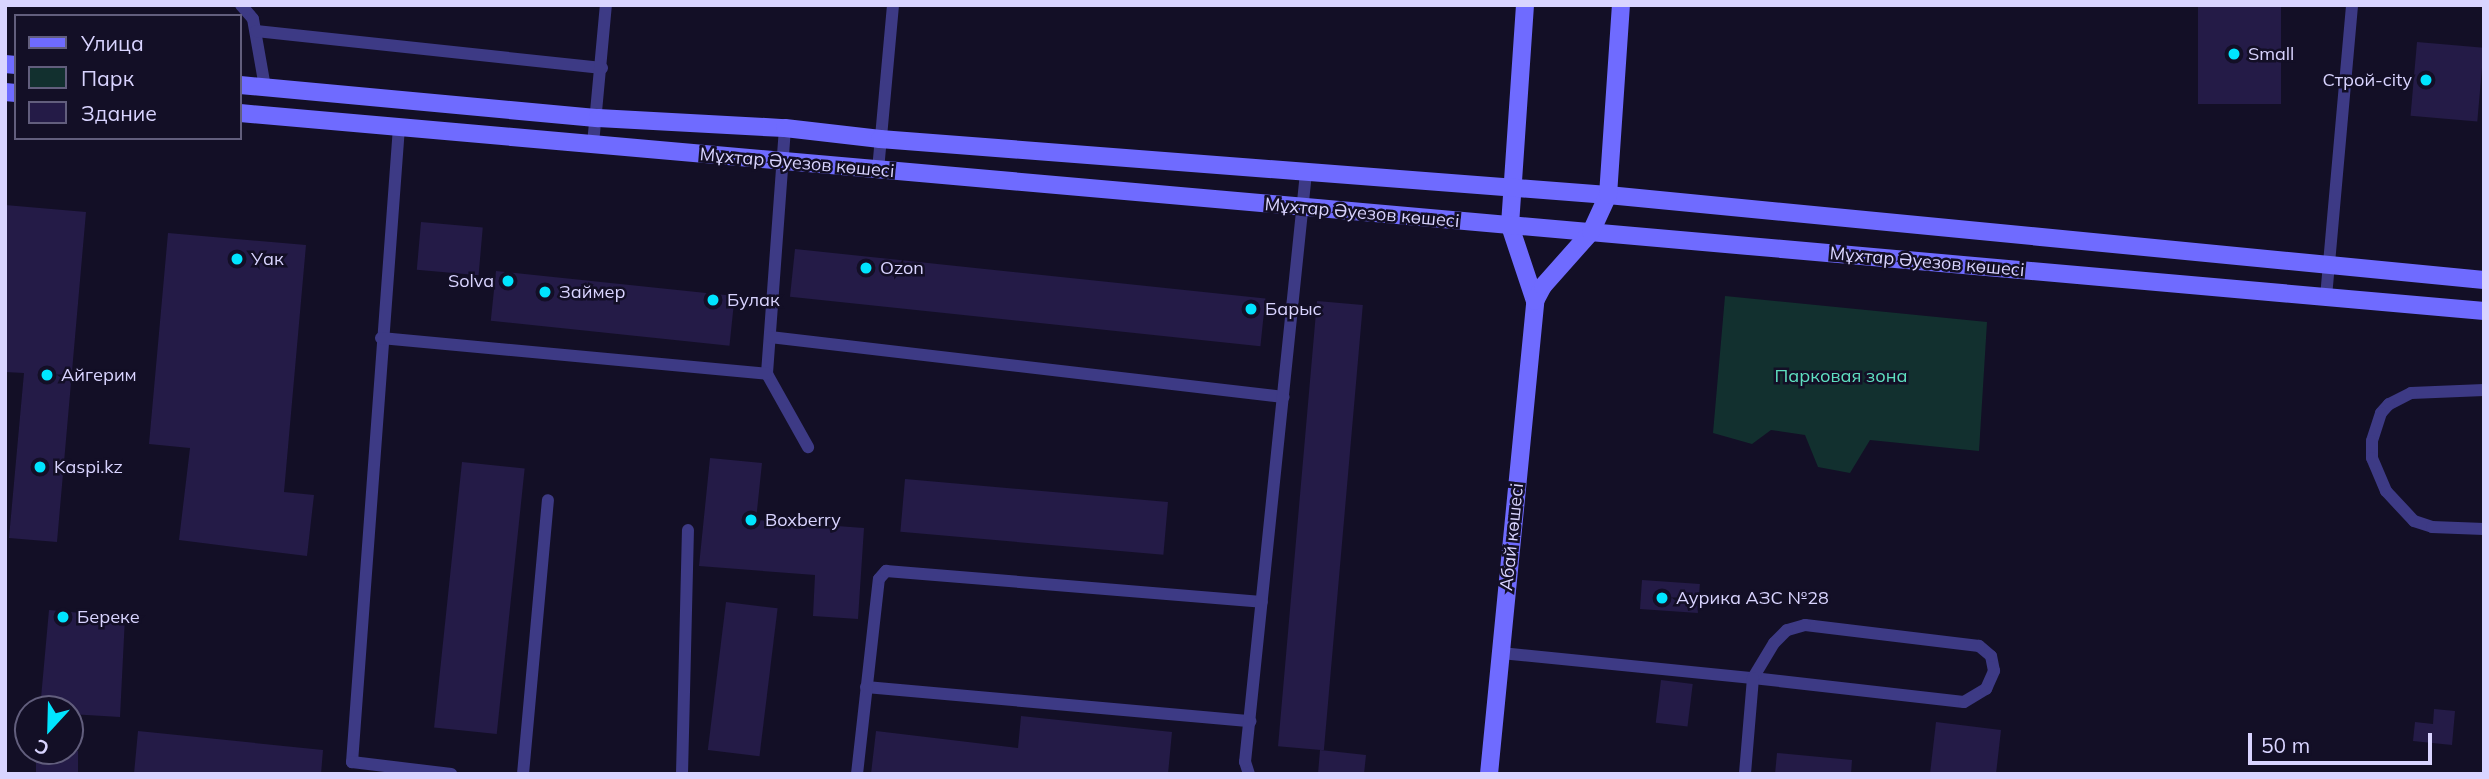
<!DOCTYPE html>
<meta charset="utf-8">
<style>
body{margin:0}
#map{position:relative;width:2489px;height:779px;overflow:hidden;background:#130f26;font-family:Mulish,sans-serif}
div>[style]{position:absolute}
.green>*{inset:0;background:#12302f}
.building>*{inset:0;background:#241b47;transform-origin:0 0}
.service>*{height:12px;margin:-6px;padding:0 6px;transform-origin:6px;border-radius:6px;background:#3d3a85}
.secondary>*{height:18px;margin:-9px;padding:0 9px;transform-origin:9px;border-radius:9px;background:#6f6bff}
.dots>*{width:19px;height:19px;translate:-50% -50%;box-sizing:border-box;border:4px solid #130f26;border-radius:50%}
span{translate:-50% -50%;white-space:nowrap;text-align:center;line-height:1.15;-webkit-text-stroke:5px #130f26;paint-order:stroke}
.poi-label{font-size:18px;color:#d9d4ff}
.left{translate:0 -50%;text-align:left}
.right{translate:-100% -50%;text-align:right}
.street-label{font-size:18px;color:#d9d4ff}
.park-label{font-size:18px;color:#5fe0c0}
.frame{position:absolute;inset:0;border:7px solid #d9d4ff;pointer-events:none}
.legend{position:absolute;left:14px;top:14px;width:228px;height:126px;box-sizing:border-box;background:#130f26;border:2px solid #625e7d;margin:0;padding:9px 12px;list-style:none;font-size:21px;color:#d9d4ff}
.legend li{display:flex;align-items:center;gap:14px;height:35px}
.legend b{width:35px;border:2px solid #625e7d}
.north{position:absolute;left:14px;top:695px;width:70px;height:70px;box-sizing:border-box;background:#130f26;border:2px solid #625e7d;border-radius:50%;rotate:202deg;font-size:19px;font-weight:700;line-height:28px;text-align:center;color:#d9d4ff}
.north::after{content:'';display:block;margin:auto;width:24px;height:32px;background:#00e5ff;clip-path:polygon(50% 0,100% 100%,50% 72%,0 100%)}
.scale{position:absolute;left:2248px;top:733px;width:184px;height:32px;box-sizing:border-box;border:4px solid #d9d4ff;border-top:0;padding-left:9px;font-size:21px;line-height:24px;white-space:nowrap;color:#d9d4ff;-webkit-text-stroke:5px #130f26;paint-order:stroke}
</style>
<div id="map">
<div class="green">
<div style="clip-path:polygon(1725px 296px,1987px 322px,1979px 451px,1870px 440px,1850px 473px,1818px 467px,1805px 435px,1771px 430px,1752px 444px,1713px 433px)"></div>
</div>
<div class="building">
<div style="left:2198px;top:5px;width:83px;height:99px"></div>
<div style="left:2417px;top:42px;width:67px;height:74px;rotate:5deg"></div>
<div style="clip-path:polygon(5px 205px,86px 212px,57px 542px,9px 538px,24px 373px,5px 372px)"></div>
<div style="left:421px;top:222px;width:62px;height:48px;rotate:5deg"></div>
<div style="clip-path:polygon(168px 233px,306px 245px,284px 492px,314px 495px,307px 556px,179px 540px,190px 448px,149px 444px)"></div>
<div style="left:795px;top:249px;width:473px;height:48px;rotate:6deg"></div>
<div style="left:496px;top:271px;width:240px;height:50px;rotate:6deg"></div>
<div style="left:1317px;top:301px;width:46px;height:447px;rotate:5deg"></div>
<div style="clip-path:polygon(710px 458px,762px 463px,756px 520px,864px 528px,858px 619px,813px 616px,815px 575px,699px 566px)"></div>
<div style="left:462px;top:462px;width:63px;height:267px;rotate:6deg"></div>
<div style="left:905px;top:479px;width:264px;height:53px;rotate:5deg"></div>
<div style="left:1642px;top:580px;width:58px;height:29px;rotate:4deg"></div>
<div style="left:726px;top:602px;width:52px;height:149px;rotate:7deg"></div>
<div style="clip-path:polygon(49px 610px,125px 617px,120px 717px,70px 714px,70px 709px,40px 709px)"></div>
<div style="left:1661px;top:680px;width:32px;height:43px;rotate:7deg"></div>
<div style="clip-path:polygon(2434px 709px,2455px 711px,2452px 745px,2413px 741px,2415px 722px,2433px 724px)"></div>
<div style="clip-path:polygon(1021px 716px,1172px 732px,1168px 774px,871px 774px,876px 731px,1018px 748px)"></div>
<div style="clip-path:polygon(1936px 722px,2001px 730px,1996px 774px,1930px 774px)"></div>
<div style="clip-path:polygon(138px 731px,323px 750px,321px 774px,134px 774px)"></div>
<div style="clip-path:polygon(1320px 750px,1366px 755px,1364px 774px,1318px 774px)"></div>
<div style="left:36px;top:751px;width:42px;height:23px"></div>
<div style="clip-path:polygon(1777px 753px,1852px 760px,1851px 774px,1775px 774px)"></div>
</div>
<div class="service">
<div style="left:241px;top:5px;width:18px;rotate:49deg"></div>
<div style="left:253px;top:19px;width:69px;rotate:80deg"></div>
<div style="left:256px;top:31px;width:348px;rotate:6.1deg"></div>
<div style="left:399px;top:127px;width:637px;rotate:94.23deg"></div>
<div style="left:352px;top:762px;width:100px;rotate:6.9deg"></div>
<div style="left:785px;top:128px;width:247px;rotate:94.2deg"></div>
<div style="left:767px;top:374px;width:84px;rotate:60.7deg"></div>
<div style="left:593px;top:144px;width:140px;rotate:-84.7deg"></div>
<div style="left:878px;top:170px;width:166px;rotate:-84.8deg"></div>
<div style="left:2326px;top:297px;width:293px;rotate:-84.9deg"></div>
<div style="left:770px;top:337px;width:517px;rotate:6.66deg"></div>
<div style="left:381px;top:338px;width:388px;rotate:5.3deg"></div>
<div style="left:2484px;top:390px;width:73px;rotate:177.6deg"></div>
<div style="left:2411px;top:393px;width:25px;rotate:153deg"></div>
<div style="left:2389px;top:404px;width:12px;rotate:132deg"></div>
<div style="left:2381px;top:413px;width:29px;rotate:108deg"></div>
<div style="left:2372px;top:441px;width:17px;rotate:90deg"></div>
<div style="left:2372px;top:458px;width:36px;rotate:67deg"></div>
<div style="left:2386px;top:491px;width:41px;rotate:47deg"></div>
<div style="left:2414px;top:521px;width:19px;rotate:18deg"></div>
<div style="left:2432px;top:527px;width:52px;rotate:2.2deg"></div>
<div style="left:1501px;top:653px;width:253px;rotate:5.7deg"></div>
<div style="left:1753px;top:678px;width:212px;rotate:6.5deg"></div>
<div style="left:1964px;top:702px;width:26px;rotate:-31deg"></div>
<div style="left:1986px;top:689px;width:20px;rotate:-66deg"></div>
<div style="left:1994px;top:671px;width:15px;rotate:-101deg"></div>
<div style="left:1991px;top:656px;width:16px;rotate:-140deg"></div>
<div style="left:1979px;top:646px;width:175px;rotate:-173.1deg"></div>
<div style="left:1805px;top:625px;width:19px;rotate:164deg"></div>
<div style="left:1787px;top:630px;width:18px;rotate:135deg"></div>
<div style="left:1774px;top:643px;width:41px;rotate:121deg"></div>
<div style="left:1753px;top:678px;width:96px;rotate:94.8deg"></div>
<div style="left:866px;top:687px;width:386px;rotate:5.1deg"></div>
<div style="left:523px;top:774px;width:275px;rotate:-84.8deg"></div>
<div style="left:682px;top:774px;width:244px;rotate:-88.6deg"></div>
<div style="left:857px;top:774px;width:196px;rotate:-83.6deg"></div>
<div style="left:879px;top:579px;width:11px;rotate:-49deg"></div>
<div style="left:886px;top:571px;width:377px;rotate:4.7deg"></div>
<div style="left:1249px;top:774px;width:13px;rotate:-108deg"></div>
<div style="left:1245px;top:762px;width:592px;rotate:-84.09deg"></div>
</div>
<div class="secondary">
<div style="left:1525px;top:5px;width:222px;rotate:93.9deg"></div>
<div style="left:1510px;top:226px;width:79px;rotate:71.6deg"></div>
<div style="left:5px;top:64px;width:11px;rotate:5deg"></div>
<div style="left:240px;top:85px;width:360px;rotate:5.3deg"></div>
<div style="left:598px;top:118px;width:187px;rotate:3.1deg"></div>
<div style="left:785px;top:128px;width:96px;rotate:6.6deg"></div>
<div style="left:880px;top:139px;width:730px;rotate:4.4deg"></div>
<div style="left:1608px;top:195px;width:880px;rotate:5.54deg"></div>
<div style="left:5px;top:92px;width:11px;rotate:5deg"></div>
<div style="left:240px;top:113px;width:2253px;rotate:5.04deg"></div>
<div style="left:1489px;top:774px;width:475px;rotate:-84.4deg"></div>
<div style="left:1535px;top:301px;width:17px;rotate:-62deg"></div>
<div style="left:1543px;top:286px;width:72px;rotate:-48.4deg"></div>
<div style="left:1591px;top:232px;width:41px;rotate:-65.3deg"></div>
<div style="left:1608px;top:195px;width:190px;rotate:-86.1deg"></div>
</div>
<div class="dots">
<div style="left:2234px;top:54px;background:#00e5ff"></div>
<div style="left:2426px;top:80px;background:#00e5ff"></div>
<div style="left:237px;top:259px;background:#00e5ff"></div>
<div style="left:866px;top:268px;background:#00e5ff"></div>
<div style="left:508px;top:281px;background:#00e5ff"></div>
<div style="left:545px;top:292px;background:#00e5ff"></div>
<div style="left:713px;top:300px;background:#00e5ff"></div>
<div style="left:1251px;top:309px;background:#00e5ff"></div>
<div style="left:47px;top:375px;background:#00e5ff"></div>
<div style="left:40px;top:467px;background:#00e5ff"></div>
<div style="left:751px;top:520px;background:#00e5ff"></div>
<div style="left:1662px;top:598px;background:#00e5ff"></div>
<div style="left:63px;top:617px;background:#00e5ff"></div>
</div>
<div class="poi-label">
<span class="left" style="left:2248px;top:54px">Small</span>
<span class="right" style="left:2412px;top:80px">Строй-city</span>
<span class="left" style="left:251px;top:259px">Уак</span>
<span class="left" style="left:880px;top:268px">Ozon</span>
<span class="right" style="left:494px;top:281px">Solva</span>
<span class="left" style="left:559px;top:292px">Займер</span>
<span class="left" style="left:727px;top:300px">Булак</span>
<span class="left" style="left:1265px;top:309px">Барыс</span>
<span class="left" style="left:61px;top:375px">Айгерим</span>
<span class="left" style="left:54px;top:467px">Kaspi.kz</span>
<span class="left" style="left:765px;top:520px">Boxberry</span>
<span class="left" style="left:1676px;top:598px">Аурика АЗС №28</span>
<span class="left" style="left:77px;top:617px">Береке</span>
</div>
<div class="street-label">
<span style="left:797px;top:163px;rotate:5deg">Мұхтар Әуезов көшесі</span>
<span style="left:1362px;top:213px;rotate:5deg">Мұхтар Әуезов көшесі</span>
<span style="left:1927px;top:262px;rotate:5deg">Мұхтар Әуезов көшесі</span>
<span style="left:1512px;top:537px;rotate:-84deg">Абай көшесі</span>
</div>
<div class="park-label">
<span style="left:1841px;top:376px">Парковая зона</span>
</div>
<div class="frame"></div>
<ul class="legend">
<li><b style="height:9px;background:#6f6bff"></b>Улица</li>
<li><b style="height:19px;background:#12302f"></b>Парк</li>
<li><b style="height:19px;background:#241b47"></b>Здание</li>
</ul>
<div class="north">С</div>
<div class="scale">50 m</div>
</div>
